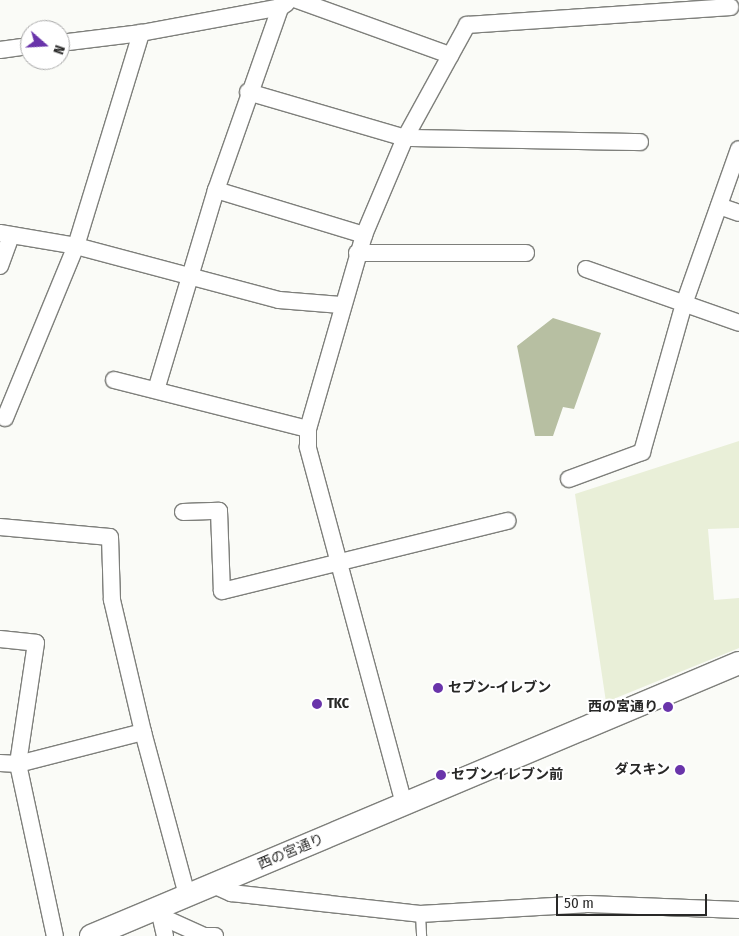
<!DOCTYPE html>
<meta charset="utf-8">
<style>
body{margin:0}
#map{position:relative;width:739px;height:936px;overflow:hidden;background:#fafbf7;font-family:"Fira Sans Condensed","Noto Sans JP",sans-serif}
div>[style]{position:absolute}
.green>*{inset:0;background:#e9efd8}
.water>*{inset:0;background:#b7bfa2}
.roads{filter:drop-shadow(1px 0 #7e7f7b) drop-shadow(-1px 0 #7e7f7b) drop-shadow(0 1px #7e7f7b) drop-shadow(0 -1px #7e7f7b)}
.lane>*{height:9px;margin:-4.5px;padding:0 4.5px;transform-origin:4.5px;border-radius:4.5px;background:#fff}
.street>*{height:16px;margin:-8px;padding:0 8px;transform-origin:8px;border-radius:8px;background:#fff}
.secondary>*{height:22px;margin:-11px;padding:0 11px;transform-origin:11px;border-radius:11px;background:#fff}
.dots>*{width:14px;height:14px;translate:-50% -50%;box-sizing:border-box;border:2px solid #fff;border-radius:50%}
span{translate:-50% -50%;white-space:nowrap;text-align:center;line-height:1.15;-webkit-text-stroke:4px #fff;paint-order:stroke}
.poi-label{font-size:14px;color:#282827;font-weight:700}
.left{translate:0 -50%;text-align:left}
.right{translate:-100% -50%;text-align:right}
.street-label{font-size:14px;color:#282827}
.north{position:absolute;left:20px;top:20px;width:50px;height:50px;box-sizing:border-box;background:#fff;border:1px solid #a9a9a9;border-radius:50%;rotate:109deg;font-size:14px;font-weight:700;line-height:20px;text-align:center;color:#282827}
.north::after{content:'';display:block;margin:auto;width:18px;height:22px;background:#6934aa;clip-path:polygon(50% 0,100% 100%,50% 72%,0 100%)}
.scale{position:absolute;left:556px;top:894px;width:151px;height:22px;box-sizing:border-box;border:2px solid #282827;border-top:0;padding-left:6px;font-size:15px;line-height:18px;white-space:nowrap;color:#282827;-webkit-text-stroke:4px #fff;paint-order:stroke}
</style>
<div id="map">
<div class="green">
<div style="clip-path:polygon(739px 441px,739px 528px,708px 529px,714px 600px,739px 598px,739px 648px,606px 702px,575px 494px)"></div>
</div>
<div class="water">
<div style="clip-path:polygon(553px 318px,601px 333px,574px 409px,563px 407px,553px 436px,535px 436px,517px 346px)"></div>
</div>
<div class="roads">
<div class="lane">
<div style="left:420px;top:914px;width:22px;rotate:87deg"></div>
</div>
<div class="street">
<div style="left:297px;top:0;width:163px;rotate:19.8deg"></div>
<div style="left:60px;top:43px;width:82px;rotate:-7deg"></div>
<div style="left:141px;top:33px;width:142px;rotate:-10.5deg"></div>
<div style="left:281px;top:7px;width:7px;rotate:-34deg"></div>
<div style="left:0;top:50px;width:30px;rotate:-8deg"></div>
<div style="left:248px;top:92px;width:164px;rotate:16.3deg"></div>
<div style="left:405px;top:138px;width:235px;rotate:1deg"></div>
<div style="left:216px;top:190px;width:155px;rotate:16.9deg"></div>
<div style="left:719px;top:206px;width:21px;rotate:19deg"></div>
<div style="left:0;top:233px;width:77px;rotate:9.7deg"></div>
<div style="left:76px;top:246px;width:210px;rotate:14.9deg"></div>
<div style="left:279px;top:300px;width:62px;rotate:4.6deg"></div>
<div style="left:357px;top:253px;width:169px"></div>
<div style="left:0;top:266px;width:33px;rotate:-70deg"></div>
<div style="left:586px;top:269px;width:162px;rotate:19.4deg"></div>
<div style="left:114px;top:380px;width:200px;rotate:14.2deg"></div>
<div style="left:156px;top:390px;width:209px;rotate:-73.3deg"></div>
<div style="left:216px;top:190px;width:201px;rotate:-70.6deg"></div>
<div style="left:5px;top:418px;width:186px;rotate:-67.6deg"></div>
<div style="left:76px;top:246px;width:223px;rotate:-73deg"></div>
<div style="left:569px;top:479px;width:78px;rotate:-20.3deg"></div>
<div style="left:642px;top:452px;width:154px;rotate:-74.2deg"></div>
<div style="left:684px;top:304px;width:164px;rotate:-70.5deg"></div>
<div style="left:183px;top:512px;width:36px;rotate:-2deg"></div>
<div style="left:219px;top:511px;width:80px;rotate:87.9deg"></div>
<div style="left:222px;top:591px;width:294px;rotate:-13.8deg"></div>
<div style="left:0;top:527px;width:110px;rotate:5.2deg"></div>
<div style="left:110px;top:537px;width:63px;rotate:88.2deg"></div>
<div style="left:112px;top:600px;width:136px;rotate:76.8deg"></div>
<div style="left:143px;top:732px;width:169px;rotate:74.9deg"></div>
<div style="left:0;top:639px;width:36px;rotate:6deg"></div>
<div style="left:36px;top:643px;width:122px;rotate:98.5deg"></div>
<div style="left:18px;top:764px;width:176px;rotate:77.9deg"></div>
<div style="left:0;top:763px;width:18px;rotate:3deg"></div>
<div style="left:18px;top:764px;width:129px;rotate:-14.4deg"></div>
<div style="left:404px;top:804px;width:370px;rotate:-105.1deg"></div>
<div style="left:308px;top:447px;width:18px;rotate:-90deg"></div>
<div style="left:308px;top:429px;width:202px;rotate:-73.9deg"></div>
<div style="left:364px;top:235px;width:105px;rotate:-67.1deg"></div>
<div style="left:405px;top:138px;width:129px;rotate:-61.2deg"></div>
<div style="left:467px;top:25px;width:264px;rotate:-3.9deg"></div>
<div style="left:213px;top:885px;width:20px;rotate:24deg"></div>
<div style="left:231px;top:893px;width:190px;rotate:6.3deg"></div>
<div style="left:420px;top:914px;width:168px;rotate:-3.4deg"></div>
<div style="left:588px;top:904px;width:151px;rotate:2.3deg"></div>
<div style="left:159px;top:910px;width:27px;rotate:77deg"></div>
<div style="left:160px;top:916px;width:48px;rotate:24.4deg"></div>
<div style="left:204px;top:936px;width:11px"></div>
</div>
<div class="secondary">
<div style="left:91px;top:936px;width:703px;rotate:-22.85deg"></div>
</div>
</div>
<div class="dots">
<div style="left:438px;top:688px;background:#6934aa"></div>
<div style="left:317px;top:704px;background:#6934aa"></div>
<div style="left:668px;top:707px;background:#6934aa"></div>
<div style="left:680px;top:770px;background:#6934aa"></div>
<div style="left:441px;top:775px;background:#6934aa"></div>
</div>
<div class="poi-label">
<span class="left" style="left:448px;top:688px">セブン-イレブン</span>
<span class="left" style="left:327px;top:704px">TKC</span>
<span class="right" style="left:658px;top:707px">西の宮通り</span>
<span class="right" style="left:670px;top:770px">ダスキン</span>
<span class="left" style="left:451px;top:775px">セブンイレブン前</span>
</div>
<div class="street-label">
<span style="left:291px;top:852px;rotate:-23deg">西の宮通り</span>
</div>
<div class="north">N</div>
<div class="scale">50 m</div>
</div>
